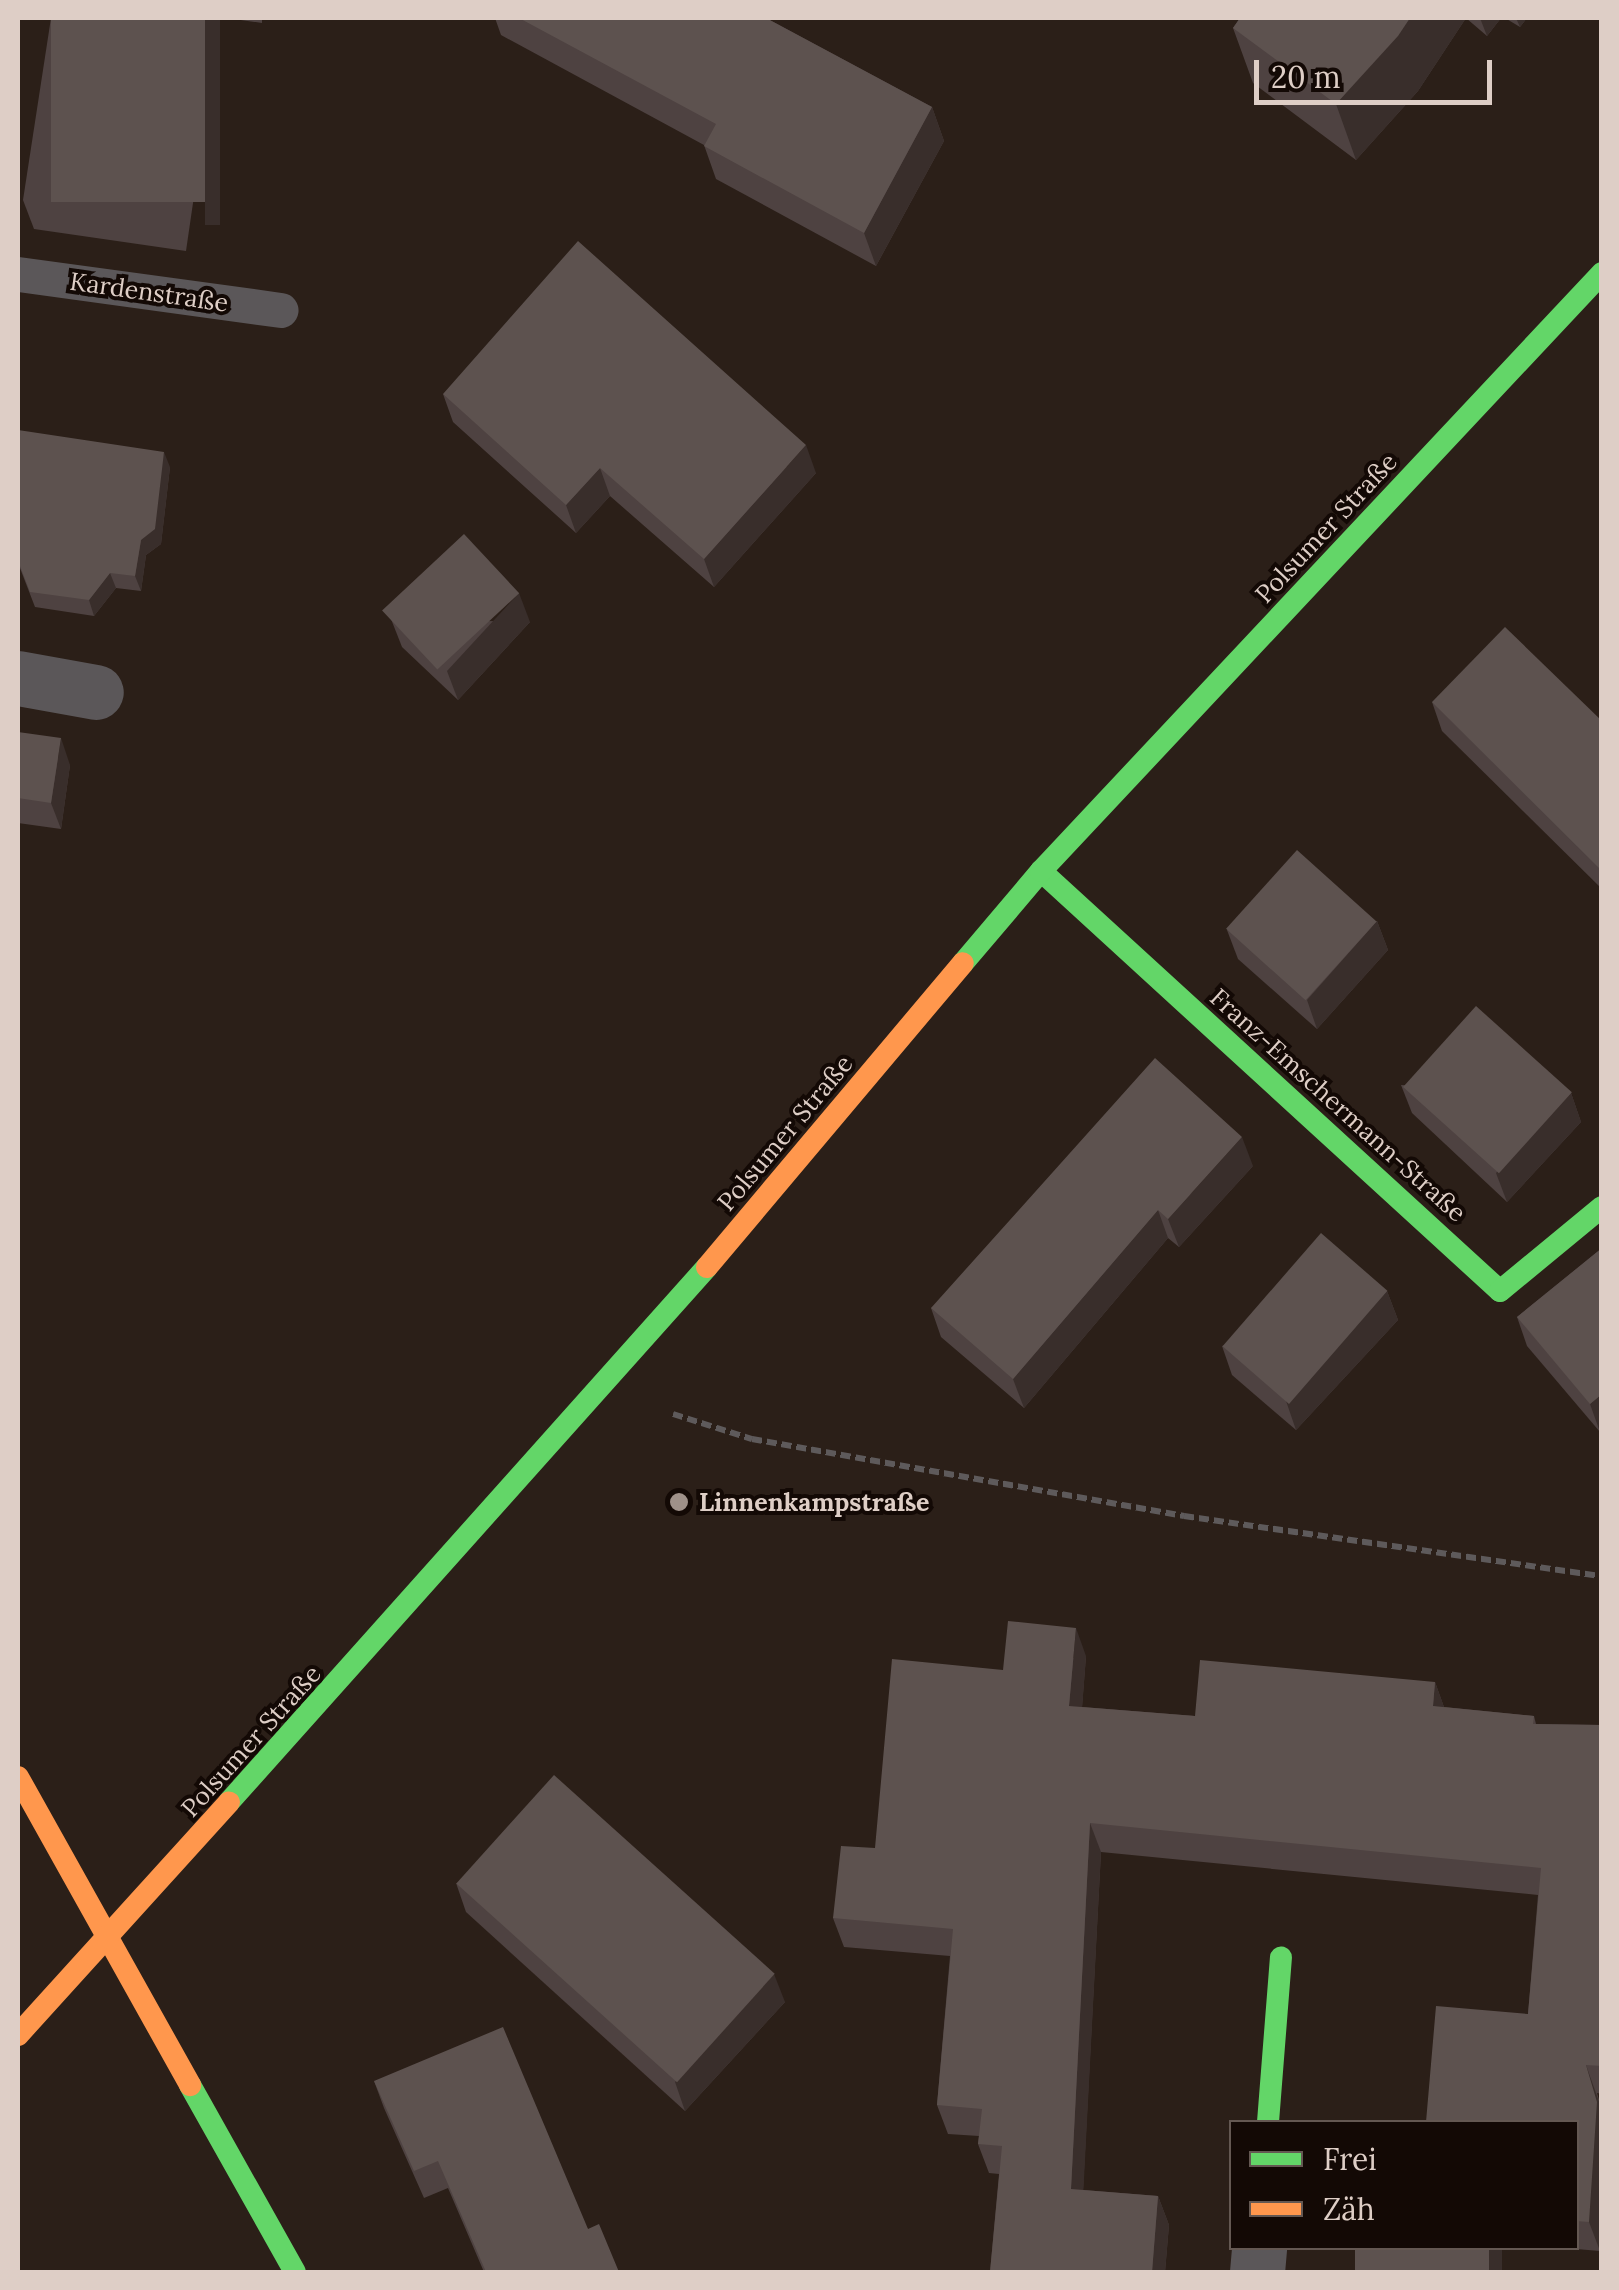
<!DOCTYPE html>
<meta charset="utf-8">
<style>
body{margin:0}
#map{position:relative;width:1619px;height:2290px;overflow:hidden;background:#2b1f18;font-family:Lora,serif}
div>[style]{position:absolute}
.path>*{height:6px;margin-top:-3px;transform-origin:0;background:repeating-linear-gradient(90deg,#5e5a5b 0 10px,transparent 0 15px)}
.lane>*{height:35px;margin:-17.5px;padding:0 17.5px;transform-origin:17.5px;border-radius:17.5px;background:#5b5759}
.street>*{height:55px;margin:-27.5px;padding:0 27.5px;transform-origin:27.5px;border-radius:27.5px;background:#5b5759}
.fast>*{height:22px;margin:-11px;padding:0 11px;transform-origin:11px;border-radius:11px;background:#63d668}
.slow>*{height:22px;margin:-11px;padding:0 11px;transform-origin:11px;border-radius:11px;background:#ff974d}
.wall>*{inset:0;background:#4e4241}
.shaded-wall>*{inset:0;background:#392e2b;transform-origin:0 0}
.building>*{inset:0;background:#5d524f;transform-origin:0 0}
.dots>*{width:28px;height:28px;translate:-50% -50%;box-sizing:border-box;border:5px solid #130905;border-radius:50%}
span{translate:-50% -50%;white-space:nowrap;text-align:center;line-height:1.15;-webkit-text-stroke:8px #130905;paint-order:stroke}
.street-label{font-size:25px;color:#decec6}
.poi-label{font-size:25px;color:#decec6;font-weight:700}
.left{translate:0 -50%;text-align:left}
.frame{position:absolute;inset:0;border:20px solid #decec6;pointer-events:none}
.legend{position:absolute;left:1229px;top:2120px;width:350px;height:130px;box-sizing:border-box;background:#130905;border:2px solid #645852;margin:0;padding:12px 18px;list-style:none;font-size:30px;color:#decec6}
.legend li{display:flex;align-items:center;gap:20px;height:50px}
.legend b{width:50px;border:2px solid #645852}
.scale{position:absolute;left:1254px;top:60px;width:238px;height:45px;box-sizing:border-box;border:5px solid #decec6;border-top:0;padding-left:12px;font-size:30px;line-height:35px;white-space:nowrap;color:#decec6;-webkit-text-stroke:8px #130905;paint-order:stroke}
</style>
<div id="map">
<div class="path">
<div style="left:673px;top:1414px;width:83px;rotate:17.6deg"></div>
<div style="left:752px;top:1439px;width:439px;rotate:10.1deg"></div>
<div style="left:1184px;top:1516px;width:422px;rotate:8.2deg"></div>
</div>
<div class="lane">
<div style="left:18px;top:274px;width:265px;rotate:7.8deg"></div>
</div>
<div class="street">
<div style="left:18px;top:678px;width:79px;rotate:10.2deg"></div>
<div style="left:1257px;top:2272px;width:24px;rotate:-85deg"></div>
</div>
<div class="fast">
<div style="left:1041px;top:871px;width:622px;rotate:42.46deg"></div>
<div style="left:1500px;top:1291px;width:132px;rotate:-39.5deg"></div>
<div style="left:963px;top:963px;width:121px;rotate:-49.7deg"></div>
<div style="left:1041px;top:871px;width:820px;rotate:-46.83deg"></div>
<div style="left:229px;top:1802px;width:717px;rotate:-48.22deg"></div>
<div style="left:190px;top:2085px;width:214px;rotate:60.7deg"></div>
<div style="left:1268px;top:2122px;width:165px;rotate:-85.5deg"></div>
</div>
<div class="slow">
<div style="left:707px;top:1267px;width:397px;rotate:-49.9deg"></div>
<div style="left:18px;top:1777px;width:353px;rotate:60.8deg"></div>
<div style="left:18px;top:2035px;width:314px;rotate:-47.8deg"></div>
</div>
<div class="wall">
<div style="clip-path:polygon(51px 18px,220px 18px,186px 251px,34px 229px,23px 200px)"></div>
<div style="clip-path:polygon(227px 18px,262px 18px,262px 23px)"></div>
<div style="clip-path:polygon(495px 18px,766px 18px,932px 107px,944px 141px,876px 266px,716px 179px,704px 145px,501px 35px)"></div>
<div style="clip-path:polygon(1240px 18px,1501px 18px,1487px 36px,1466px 18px,1418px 91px,1356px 160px,1253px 83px,1233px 28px)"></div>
<div style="clip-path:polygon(1505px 18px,1527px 18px,1520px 27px)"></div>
<div style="clip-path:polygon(443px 394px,816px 473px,714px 587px,610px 496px,576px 533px,453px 422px)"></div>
<div style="clip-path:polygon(170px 467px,161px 544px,146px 555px,141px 591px,116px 588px,94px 616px,35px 607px,18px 563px)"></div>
<div style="clip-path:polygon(391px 619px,530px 622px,458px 700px,402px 647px)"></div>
<div style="clip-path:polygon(1432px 702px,1602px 721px,1602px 889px,1442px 731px)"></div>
<div style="clip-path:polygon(18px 732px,70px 765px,61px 829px,18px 823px)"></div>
<div style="clip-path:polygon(1377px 921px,1388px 950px,1317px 1029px,1238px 959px,1227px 930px)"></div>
<div style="clip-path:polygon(1401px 1085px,1571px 1093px,1581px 1122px,1507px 1202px,1412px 1113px)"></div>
<div style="clip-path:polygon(1253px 1166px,1179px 1247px,1168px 1238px,1024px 1408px,941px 1337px,931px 1308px)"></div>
<div style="clip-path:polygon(1602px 1248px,1600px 1432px,1527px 1346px,1517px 1317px)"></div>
<div style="clip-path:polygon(1387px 1291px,1398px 1320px,1296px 1430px,1232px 1375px,1222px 1346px)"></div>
<div style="clip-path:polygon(1086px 1656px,1082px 1707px,1195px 1716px,1435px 1682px,1444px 1707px,1534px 1716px,1536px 1724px,1602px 1725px,1602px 2094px,1597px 2093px,1602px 2110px,1602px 2226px,1600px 2251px,1564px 2248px,1576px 2248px,1576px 2122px,1528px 2014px,1538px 1895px,1101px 1852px,1083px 2190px,1158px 2196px,1169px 2225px,1165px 2272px,990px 2272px,999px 2174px,989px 2173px,978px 2144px,979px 2136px,948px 2134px,937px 2105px,950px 1956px,844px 1947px,833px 1918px,875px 1848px,1003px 1670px)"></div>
<div style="clip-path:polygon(456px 1883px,785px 2002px,685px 2111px,466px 1912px)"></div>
<div style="clip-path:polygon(374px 2081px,588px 2229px,619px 2272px,484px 2272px,448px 2188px,424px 2198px,384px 2108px)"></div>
</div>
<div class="shaded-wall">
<div style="left:205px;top:18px;width:15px;height:207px"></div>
<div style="clip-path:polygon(1410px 18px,1466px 18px,1418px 91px,1356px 160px,1336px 104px)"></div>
<div style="clip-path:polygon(1480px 18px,1501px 18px,1487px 36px)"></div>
<div style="clip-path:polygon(1516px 18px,1527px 18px,1520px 27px)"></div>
<div style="clip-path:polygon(932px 107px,944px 141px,876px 266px,864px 233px)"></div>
<div style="clip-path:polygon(806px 445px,816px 473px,714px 587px,704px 559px)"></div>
<div style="clip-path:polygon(164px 452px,170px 467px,161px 544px,146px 555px,141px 591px,135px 576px,141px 540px)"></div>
<div style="clip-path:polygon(600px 468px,610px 496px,576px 533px,566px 505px)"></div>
<div style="clip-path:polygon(110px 573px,116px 588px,94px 616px,89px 600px)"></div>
<div style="clip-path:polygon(519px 593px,530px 622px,458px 700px,447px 671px)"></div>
<div style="clip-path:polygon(61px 738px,70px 765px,61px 829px,51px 803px)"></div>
<div style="clip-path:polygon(1377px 921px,1388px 950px,1317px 1029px,1307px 1000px)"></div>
<div style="clip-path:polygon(1571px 1093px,1581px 1122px,1507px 1202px,1496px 1173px)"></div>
<div style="clip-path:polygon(1242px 1137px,1253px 1166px,1179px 1247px,1168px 1219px)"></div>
<div style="clip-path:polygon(1158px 1210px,1168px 1238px,1024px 1408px,1013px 1379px)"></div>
<div style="clip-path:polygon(1387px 1291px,1398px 1320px,1296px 1430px,1286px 1401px)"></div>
<div style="clip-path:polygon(1602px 1394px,1602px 1431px,1600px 1432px,1590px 1404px)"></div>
<div style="clip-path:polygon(1076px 1628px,1086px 1656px,1080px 1735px,1069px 1706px)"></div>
<div style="clip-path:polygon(1435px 1682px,1445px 1710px,1433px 1706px)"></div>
<div style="clip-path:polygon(1090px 1823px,1101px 1852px,1082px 2217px,1071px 2189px)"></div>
<div style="clip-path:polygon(774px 1974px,785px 2002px,685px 2111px,675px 2082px)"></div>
<div style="clip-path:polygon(1586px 2065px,1602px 2110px,1602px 2226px,1600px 2251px,1589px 2222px)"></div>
<div style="clip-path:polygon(1158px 2196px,1169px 2225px,1165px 2272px,1152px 2272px)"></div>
<div style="left:1489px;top:2248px;width:13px;height:24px"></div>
</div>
<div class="building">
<div style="left:51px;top:18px;width:154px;height:184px"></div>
<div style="clip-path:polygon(519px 18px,766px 18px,932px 107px,864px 233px,704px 146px,716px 124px)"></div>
<div style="clip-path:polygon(1240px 18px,1410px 18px,1398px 36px,1336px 104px,1233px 28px)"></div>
<div style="clip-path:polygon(578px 241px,806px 445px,704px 559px,600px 468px,566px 505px,443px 394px)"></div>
<div style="clip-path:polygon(18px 430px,164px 452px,155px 529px,141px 540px,135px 576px,110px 573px,89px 600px,30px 592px,18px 561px)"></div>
<div style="left:464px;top:534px;width:81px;height:112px;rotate:47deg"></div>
<div style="clip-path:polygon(1505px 627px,1602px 721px,1602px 871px,1432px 702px)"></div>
<div style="clip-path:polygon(18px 732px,61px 738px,51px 803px,18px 798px)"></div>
<div style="left:1297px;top:850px;width:107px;height:106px;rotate:42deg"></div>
<div style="left:1476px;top:1006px;width:129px;height:109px;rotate:42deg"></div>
<div style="clip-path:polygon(1155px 1058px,1242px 1137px,1168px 1219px,1158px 1210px,1013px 1379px,931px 1308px)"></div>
<div style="left:1321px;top:1233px;width:88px;height:150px;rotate:41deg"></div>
<div style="clip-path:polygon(1602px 1248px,1602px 1394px,1590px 1404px,1517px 1317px)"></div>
<div style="clip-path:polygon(1008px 1621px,1076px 1628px,1069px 1706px,1195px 1716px,1200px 1660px,1435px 1682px,1433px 1706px,1534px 1716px,1533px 1724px,1602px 1725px,1602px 2066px,1586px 2065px,1597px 2102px,1589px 2222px,1576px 2221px,1576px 2122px,1426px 2122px,1436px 2006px,1528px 2014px,1541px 1868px,1090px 1823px,1071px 2189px,1158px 2196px,1152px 2272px,990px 2272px,1002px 2146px,978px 2144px,982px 2109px,937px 2105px,953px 1929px,833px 1918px,841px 1846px,875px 1848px,892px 1659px,1003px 1670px)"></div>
<div style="left:554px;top:1775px;width:297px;height:146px;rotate:42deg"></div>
<div style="clip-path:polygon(503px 2027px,588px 2229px,599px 2224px,619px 2272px,486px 2272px,438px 2161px,414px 2171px,374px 2081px)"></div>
<div style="left:1355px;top:2248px;width:134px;height:24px"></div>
</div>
<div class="dots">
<div style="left:679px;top:1502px;background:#9f9189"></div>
</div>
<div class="street-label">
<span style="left:149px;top:292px;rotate:8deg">Kardenstraße</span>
<span style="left:1326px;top:528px;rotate:-47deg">Polsumer Straße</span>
<span style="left:1338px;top:1105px;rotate:42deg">Franz-Emschermann-Straße</span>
<span style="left:785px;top:1133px;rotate:-50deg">Polsumer Straße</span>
<span style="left:251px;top:1741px;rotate:-48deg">Polsumer Straße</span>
</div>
<div class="poi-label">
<span class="left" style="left:699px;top:1502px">Linnenkampstraße</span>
</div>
<div class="frame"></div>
<ul class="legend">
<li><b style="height:12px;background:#63d668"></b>Frei</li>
<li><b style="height:12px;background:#ff974d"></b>Zäh</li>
</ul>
<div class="scale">20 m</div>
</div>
